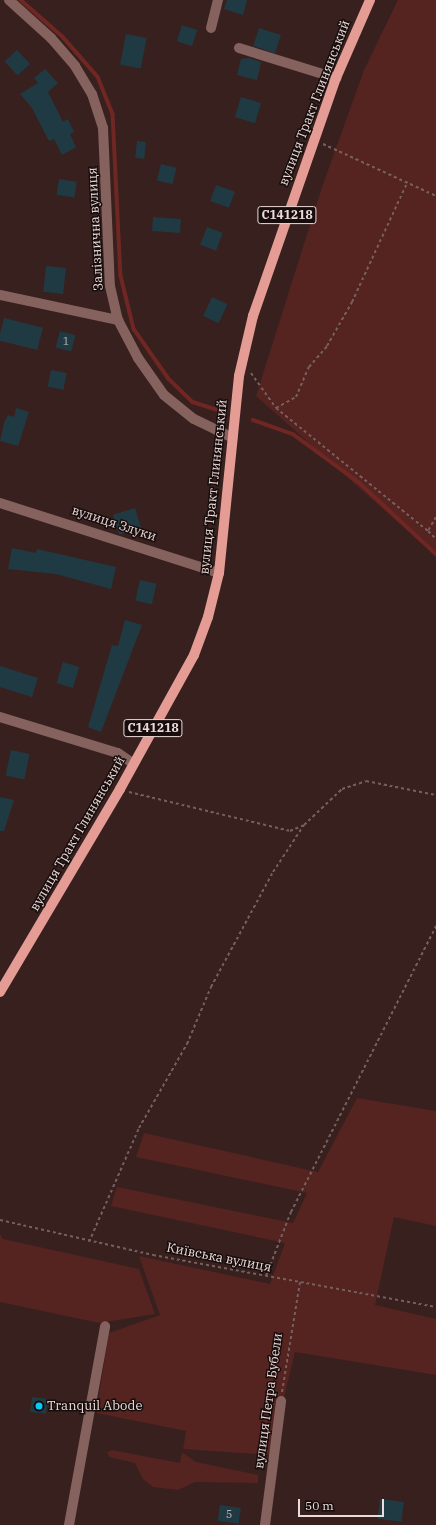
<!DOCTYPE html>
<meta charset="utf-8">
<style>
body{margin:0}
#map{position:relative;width:436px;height:1525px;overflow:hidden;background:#37201e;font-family:"IBM Plex Serif",serif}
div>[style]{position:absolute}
.green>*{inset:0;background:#552320}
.stream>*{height:3.5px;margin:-1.75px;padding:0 1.75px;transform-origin:1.75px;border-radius:1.75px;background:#702623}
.building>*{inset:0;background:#203a44;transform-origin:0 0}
.path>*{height:2px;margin-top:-1px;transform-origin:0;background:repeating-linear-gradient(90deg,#75605e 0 3px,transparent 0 6px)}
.minor>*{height:10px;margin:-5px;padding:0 5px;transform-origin:5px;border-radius:5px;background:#86625e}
.major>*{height:10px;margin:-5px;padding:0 5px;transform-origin:5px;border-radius:5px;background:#e59c95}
.dots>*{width:11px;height:11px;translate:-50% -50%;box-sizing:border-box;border:2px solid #170d0c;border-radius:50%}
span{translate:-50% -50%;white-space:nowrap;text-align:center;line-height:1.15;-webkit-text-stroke:3px #170d0c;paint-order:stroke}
.number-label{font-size:11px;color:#b9b3b4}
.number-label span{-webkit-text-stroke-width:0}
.shield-label span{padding:1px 3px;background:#170d0c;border:1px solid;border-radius:3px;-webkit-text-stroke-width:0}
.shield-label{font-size:12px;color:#ecdbd9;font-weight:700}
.street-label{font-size:13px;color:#ecdbd9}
.poi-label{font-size:13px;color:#ecdbd9}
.left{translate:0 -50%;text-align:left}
.scale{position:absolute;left:298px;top:1499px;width:86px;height:18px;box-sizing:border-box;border:2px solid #ecdbd9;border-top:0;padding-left:5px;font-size:12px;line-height:14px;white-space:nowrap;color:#ecdbd9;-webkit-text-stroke:3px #170d0c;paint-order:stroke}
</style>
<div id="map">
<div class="green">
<div style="clip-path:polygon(398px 0,436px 0,436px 556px,256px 396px,322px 187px,364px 70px)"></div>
<div style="clip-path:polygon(357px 1098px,436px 1111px,436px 1226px,394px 1217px,375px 1305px,436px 1319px,436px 1375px,295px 1352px,270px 1455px,183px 1449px,186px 1431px,96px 1413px,109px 1333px,160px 1315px,139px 1256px,270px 1284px,285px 1243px,111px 1206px,117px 1187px,293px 1223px,307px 1193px,136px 1157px,144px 1133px,318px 1172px)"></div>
<div style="clip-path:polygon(0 1234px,3px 1239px,139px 1269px,155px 1314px,99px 1323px,0 1302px)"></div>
<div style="clip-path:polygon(112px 1450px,180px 1463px,182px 1452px,196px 1462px,258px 1475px,258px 1483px,195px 1482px,178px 1490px,153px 1487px,143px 1479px,135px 1463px,109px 1457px,107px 1452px)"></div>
</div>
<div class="stream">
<div style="left:21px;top:0;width:56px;rotate:41.4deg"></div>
<div style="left:63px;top:37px;width:53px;rotate:48.8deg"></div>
<div style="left:98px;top:77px;width:40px;rotate:68deg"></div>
<div style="left:113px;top:114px;width:162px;rotate:87.2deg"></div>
<div style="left:121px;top:276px;width:55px;rotate:76.2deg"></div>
<div style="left:134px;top:329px;width:61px;rotate:55deg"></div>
<div style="left:169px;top:379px;width:33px;rotate:44deg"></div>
<div style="left:193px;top:402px;width:25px;rotate:18deg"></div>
<div style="left:253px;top:420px;width:42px;rotate:19.3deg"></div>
<div style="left:293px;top:434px;width:84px;rotate:36.3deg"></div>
<div style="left:361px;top:484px;width:103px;rotate:43deg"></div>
</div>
<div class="building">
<div style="clip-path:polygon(227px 0,247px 0,243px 15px,224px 9px)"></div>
<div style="left:182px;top:25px;width:16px;height:17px;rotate:18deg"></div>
<div style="left:259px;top:28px;width:23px;height:19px;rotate:18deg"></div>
<div style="left:126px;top:34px;width:21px;height:31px;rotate:11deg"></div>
<div style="left:17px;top:50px;width:19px;height:17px;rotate:47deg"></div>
<div style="clip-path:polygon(249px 58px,261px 62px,257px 80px,237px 75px,241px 59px)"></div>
<div style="clip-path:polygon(45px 69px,58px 83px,48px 92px,63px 122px,68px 119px,74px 132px,70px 134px,76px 147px,62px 155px,54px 139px,49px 141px,32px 108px,20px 94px,38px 83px,34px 78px)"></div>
<div style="left:241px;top:97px;width:21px;height:21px;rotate:17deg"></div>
<div style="left:137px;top:141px;width:9px;height:17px;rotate:6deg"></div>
<div style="left:161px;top:164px;width:16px;height:17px;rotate:14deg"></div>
<div style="left:59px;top:179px;width:18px;height:16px;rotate:9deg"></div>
<div style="left:216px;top:185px;width:20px;height:17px;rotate:20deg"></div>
<div style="left:153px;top:217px;width:28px;height:14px;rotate:4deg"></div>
<div style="left:207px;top:227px;width:17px;height:19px;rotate:21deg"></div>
<div style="left:46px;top:266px;width:20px;height:26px;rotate:6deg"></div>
<div style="left:212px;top:297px;width:17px;height:21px;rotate:25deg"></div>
<div style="left:4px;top:318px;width:40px;height:23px;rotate:14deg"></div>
<div style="left:60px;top:331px;width:16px;height:17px;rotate:15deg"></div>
<div style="left:51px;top:370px;width:16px;height:17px;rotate:11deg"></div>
<div style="clip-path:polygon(16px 408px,29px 412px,18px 446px,0 441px,4px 423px,8px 415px,14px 417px)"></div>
<div style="left:135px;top:508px;width:21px;height:23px;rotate:73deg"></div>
<div style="clip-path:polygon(12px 548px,36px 553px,37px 549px,116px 567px,111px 589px,56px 574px,8px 569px)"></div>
<div style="left:140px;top:580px;width:17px;height:21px;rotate:13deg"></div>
<div style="clip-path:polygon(125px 620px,142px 625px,101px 732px,88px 727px,112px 645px,118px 646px)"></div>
<div style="left:63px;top:662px;width:17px;height:22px;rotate:17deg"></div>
<div style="clip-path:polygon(0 666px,38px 678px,32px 697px,0 687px)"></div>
<div style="left:11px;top:750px;width:19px;height:26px;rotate:12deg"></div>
<div style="clip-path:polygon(0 797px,14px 800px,4px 831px,0 831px)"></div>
<div style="left:32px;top:1397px;width:16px;height:15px;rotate:7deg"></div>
<div style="left:380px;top:1499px;width:24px;height:20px;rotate:7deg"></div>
<div style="left:220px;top:1505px;width:21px;height:16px;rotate:8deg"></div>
</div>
<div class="path">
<div style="left:323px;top:144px;width:124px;rotate:24.7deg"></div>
<div style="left:251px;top:373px;width:43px;rotate:54.5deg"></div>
<div style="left:276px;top:408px;width:196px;rotate:39deg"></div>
<div style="left:276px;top:408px;width:23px;rotate:-29deg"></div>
<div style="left:296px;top:397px;width:33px;rotate:-67deg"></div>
<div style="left:309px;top:367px;width:28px;rotate:-49deg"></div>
<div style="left:327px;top:346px;width:51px;rotate:-60.4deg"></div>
<div style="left:352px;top:302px;width:131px;rotate:-65.2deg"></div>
<div style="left:436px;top:517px;width:16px;rotate:120deg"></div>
<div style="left:428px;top:531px;width:11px;rotate:45deg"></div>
<div style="left:129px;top:792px;width:166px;rotate:13.6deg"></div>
<div style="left:290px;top:831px;width:15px;rotate:-23deg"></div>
<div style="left:304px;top:825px;width:52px;rotate:-43.5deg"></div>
<div style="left:342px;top:789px;width:25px;rotate:-18deg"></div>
<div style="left:366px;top:781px;width:71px;rotate:11.3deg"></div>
<div style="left:0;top:1220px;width:157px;rotate:12.9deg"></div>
<div style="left:153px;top:1255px;width:288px;rotate:10.4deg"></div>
<div style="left:89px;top:1242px;width:124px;rotate:-66.3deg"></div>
<div style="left:139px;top:1128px;width:97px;rotate:-60.3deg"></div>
<div style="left:187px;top:1044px;width:62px;rotate:-67.2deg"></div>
<div style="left:211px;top:987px;width:131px;rotate:-61.7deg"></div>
<div style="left:273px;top:872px;width:56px;rotate:-56.6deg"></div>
<div style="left:266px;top:1276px;width:69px;rotate:-68.7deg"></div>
<div style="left:291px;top:1212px;width:321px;rotate:-63.1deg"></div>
<div style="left:282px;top:1392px;width:111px;rotate:-80.7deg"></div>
</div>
<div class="minor">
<div style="left:9px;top:0;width:57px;rotate:42.1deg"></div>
<div style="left:51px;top:38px;width:37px;rotate:49deg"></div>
<div style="left:75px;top:66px;width:33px;rotate:59deg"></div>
<div style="left:92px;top:94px;width:36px;rotate:72deg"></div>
<div style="left:103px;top:128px;width:158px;rotate:87.5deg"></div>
<div style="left:110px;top:286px;width:35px;rotate:77deg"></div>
<div style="left:118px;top:320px;width:43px;rotate:62.2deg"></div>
<div style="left:138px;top:358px;width:45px;rotate:54.9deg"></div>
<div style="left:164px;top:395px;width:38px;rotate:39deg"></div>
<div style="left:194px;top:419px;width:43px;rotate:26deg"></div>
<div style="left:211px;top:28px;width:29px;rotate:-76deg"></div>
<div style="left:239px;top:48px;width:102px;rotate:17.2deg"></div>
<div style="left:0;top:295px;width:121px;rotate:12deg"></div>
<div style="left:0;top:503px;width:230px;rotate:17.7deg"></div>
<div style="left:0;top:717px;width:123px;rotate:17deg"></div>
<div style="left:118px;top:753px;width:19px;rotate:35deg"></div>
<div style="left:69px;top:1525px;width:202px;rotate:-79.7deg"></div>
<div style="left:265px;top:1525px;width:125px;rotate:-82.6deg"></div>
</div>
<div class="major">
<div style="left:0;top:992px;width:236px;rotate:-59.4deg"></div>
<div style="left:120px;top:789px;width:153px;rotate:-61.1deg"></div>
<div style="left:194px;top:655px;width:40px;rotate:-69.8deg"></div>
<div style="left:208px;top:617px;width:45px;rotate:-76deg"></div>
<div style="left:219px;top:573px;width:198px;rotate:-84.2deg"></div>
<div style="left:239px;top:376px;width:62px;rotate:-76.9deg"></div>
<div style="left:253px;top:316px;width:252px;rotate:-70.8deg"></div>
<div style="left:336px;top:78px;width:85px;rotate:-66.4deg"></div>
</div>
<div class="dots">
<div style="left:39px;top:1406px;background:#02cbf9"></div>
</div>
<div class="number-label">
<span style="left:66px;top:341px">1</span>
<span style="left:229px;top:1514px">5</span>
</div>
<div class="shield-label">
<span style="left:287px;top:215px">С141218</span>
<span style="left:153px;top:728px">С141218</span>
</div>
<div class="street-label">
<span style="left:315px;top:103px;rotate:-69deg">вулиця Тракт Глинянський</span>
<span style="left:96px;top:229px;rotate:-93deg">Залізнична вулиця</span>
<span style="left:214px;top:487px;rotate:-84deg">вулиця Тракт Глинянський</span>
<span style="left:114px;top:524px;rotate:18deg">вулиця Злуки</span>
<span style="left:78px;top:834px;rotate:-60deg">вулиця Тракт Глинянський</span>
<span style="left:219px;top:1258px;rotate:11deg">Київська вулиця</span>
<span style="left:269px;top:1401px;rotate:-82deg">вулиця Петра Бубели</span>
</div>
<div class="poi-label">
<span class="left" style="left:47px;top:1406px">Tranquil Abode</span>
</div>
<div class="scale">50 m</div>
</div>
